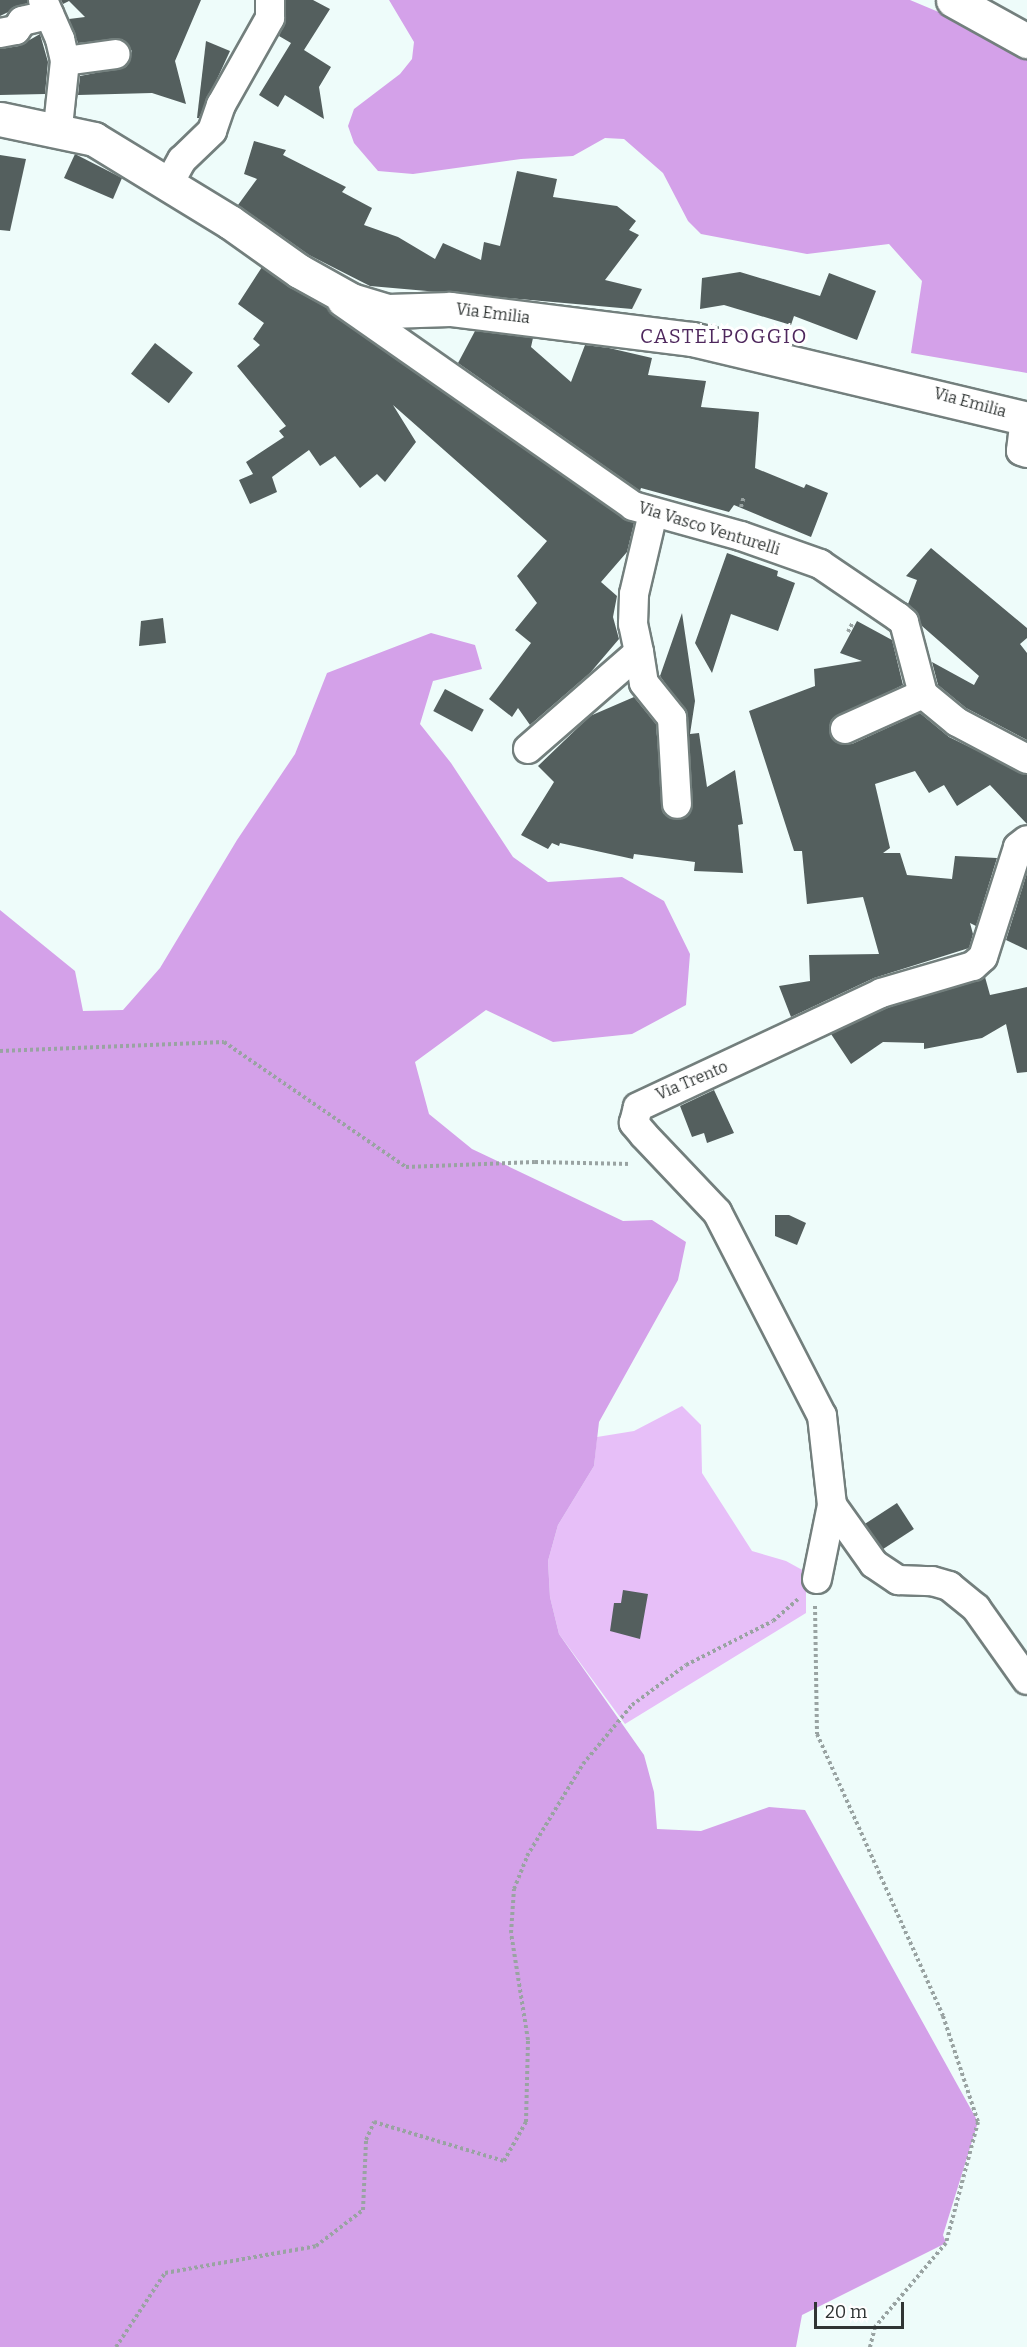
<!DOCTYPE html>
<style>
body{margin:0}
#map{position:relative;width:1027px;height:2347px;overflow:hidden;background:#eefcfa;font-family:Bitter,serif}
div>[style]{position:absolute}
.green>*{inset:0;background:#e7bff8}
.forest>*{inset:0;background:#d4a1e9}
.building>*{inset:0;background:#545f5e;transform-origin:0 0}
.path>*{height:4px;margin-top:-2px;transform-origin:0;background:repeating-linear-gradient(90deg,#99a3a2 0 3px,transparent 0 6px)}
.roads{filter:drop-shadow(2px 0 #737f7d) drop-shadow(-2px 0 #737f7d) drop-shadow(0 2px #737f7d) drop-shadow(0 -2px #737f7d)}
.street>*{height:28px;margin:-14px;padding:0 14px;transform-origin:14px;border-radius:14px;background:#fff}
.secondary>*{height:33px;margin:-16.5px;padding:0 16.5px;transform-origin:16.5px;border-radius:16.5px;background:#fff}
span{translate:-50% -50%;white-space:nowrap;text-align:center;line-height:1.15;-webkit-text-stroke:6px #fff;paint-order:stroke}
.street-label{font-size:16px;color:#303534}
.quarter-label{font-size:20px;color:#4e275d;letter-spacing:1.5px}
.scale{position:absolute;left:814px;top:2302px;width:90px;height:27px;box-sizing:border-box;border:3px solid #303534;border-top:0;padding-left:8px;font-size:18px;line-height:21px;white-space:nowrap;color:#303534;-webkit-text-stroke:4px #fff;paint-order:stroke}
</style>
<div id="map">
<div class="green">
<div style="clip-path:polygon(682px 1406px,701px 1425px,702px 1473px,752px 1551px,786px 1561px,806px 1572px,806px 1613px,625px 1724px,559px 1634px,550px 1597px,548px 1561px,558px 1525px,594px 1466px,597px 1437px,634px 1431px)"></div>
</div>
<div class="forest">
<div style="clip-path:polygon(389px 0,910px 0,1027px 49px,1027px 373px,911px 353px,922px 281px,889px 244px,807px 254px,701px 234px,688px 221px,663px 173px,624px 139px,605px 138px,573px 156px,521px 159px,413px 174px,378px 171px,354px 143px,348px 126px,354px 109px,400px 74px,412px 59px,414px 42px)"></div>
<div style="clip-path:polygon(431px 633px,475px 645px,482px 669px,433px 681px,420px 724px,451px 763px,513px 857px,548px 882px,622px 877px,664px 901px,690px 954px,686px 1005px,632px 1034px,553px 1042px,486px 1010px,415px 1062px,429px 1114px,472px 1149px,623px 1221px,652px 1220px,686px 1242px,678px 1280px,599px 1422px,594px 1466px,558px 1525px,548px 1561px,550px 1597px,559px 1634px,644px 1755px,654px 1792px,657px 1829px,701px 1831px,769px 1807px,805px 1810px,978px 2122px,943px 2235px,946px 2243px,802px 2315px,796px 2347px,0 2347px,0 910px,75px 971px,83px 1011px,123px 1010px,160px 968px,237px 840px,295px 754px,327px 673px)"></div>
</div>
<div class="building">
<div style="clip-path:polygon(0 0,27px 0,27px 3px,0 16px)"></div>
<div style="clip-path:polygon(61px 0,201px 0,175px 61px,186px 104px,152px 93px,78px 95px,80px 76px,126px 67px,132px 51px,122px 39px,78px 43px,69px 19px,85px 17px,69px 1px,63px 4px)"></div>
<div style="clip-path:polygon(286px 0,313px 0,330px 9px,304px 50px,331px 67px,319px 87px,324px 119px,285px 95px,278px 107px,259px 95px,291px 43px,279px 36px,286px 19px)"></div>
<div style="clip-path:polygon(40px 34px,48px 62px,45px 94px,0 95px,0 49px,19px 46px)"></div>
<div style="clip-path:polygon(206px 41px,230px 51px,199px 118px,197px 118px)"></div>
<div style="clip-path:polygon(254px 141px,286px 150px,283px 155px,346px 187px,342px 192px,372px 208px,364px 225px,398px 237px,435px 259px,443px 243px,481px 260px,484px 242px,500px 246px,517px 171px,557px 179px,553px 197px,617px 206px,636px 221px,629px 230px,639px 235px,605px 280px,642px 289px,632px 309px,370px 286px,309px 255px,238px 205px,257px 179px,244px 174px)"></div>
<div style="clip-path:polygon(75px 154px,122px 178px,113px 199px,64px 178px)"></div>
<div style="clip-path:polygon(0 155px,26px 159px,10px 231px,0 230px)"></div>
<div style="clip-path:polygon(262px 267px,327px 308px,634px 523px,627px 552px,601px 582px,617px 596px,613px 617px,619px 639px,590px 673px,530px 725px,518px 708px,512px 717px,489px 699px,531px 643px,515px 630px,537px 603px,517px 576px,547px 541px,393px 405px,416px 442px,385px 482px,377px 474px,360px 488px,335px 456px,320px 466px,309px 450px,272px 477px,277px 492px,250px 504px,239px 480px,253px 474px,246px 462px,284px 437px,279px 431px,286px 426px,237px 366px,260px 345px,253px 339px,264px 323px,238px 304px)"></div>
<div style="clip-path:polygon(740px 272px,820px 296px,829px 273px,876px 291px,857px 340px,794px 316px,791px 325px,724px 305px,700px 309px,702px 278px)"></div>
<div style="clip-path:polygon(475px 331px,533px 338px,531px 347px,571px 382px,585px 345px,609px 348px,652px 358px,648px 375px,706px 381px,701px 407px,759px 412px,755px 468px,804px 488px,806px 484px,828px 493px,811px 537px,734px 505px,729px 512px,641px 488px,640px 491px,458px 363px)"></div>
<div style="left:155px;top:343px;width:48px;height:39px;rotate:38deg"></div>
<div style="clip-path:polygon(931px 548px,1027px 628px,1027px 638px,1020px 644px,1027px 653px,1027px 740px,966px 708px,938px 685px,932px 662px,974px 685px,979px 676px,922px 626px,908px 604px,917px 580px,906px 576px)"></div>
<div style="clip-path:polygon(727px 553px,778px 571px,777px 576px,795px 583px,778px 631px,731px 614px,712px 673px,695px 643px)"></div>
<div style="clip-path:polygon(682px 613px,695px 701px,690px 734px,699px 733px,707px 787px,735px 770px,743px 824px,738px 825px,743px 873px,694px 871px,695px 862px,634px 854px,633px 859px,560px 843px,559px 846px,552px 843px,548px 849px,521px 835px,554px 782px,538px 766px,590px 716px,634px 697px,656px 724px,663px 813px,677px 820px,691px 812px,688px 716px,660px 676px)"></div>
<div style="clip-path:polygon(163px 618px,166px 643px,139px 646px,141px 621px)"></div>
<div style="clip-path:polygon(857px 621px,892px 640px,903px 685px,832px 719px,829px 728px,835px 742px,852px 744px,920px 713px,949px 737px,1027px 775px,1027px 824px,990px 785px,957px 806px,944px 785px,929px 793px,915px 771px,875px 784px,890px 848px,883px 853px,900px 853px,907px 875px,952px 879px,955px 856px,997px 858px,976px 926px,970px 923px,973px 934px,969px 948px,874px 978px,791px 1017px,779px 986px,810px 981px,809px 955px,879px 954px,863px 897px,807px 904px,802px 851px,794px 851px,749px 711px,815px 686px,814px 669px,862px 661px,840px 653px)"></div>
<div style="left:445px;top:689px;width:44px;height:25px;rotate:28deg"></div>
<div style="clip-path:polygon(1027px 873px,1027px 950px,1006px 940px)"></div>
<div style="clip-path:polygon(985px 977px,990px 995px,1027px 987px,1027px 1072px,1017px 1073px,1006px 1024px,982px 1038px,924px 1049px,924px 1043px,883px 1042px,851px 1064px,831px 1034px,887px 1008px)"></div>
<div style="clip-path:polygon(714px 1090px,734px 1133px,707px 1143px,704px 1133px,692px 1137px,680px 1106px)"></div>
<div style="clip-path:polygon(775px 1215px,789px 1215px,806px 1223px,797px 1245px,775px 1236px)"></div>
<div style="left:897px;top:1503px;width:31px;height:38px;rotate:57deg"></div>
<div style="clip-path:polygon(623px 1590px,648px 1594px,640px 1639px,610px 1631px,614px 1603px,621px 1603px)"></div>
</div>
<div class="path">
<div style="left:741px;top:507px;width:11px;rotate:-75deg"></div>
<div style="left:848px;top:632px;width:11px;rotate:-63deg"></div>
<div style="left:0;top:1051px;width:224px;rotate:-2.3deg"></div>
<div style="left:224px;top:1042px;width:221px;rotate:34.5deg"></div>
<div style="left:406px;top:1167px;width:129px;rotate:-2.2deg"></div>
<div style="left:535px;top:1162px;width:96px;rotate:1.2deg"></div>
<div style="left:815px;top:1606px;width:128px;rotate:89.1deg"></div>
<div style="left:817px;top:1734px;width:309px;rotate:65.9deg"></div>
<div style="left:943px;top:2016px;width:112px;rotate:71.7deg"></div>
<div style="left:978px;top:2122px;width:125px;rotate:104.8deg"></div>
<div style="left:946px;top:2243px;width:110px;rotate:130.2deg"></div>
<div style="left:875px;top:2327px;width:21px;rotate:104deg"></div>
<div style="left:116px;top:2347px;width:89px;rotate:-56.5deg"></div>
<div style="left:165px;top:2273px;width:153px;rotate:-10.1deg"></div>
<div style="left:316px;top:2246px;width:59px;rotate:-37.5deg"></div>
<div style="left:363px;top:2210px;width:70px;rotate:-87.5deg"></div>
<div style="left:366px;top:2140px;width:20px;rotate:-66deg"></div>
<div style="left:374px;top:2122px;width:136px;rotate:16.7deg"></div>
<div style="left:504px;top:2161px;width:45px;rotate:-60.6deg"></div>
<div style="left:526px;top:2122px;width:82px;rotate:-88.6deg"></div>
<div style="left:528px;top:2040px;width:108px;rotate:-99deg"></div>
<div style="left:511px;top:1933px;width:44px;rotate:-86.1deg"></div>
<div style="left:514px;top:1889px;width:35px;rotate:-68deg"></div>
<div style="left:527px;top:1856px;width:108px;rotate:-58.7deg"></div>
<div style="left:583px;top:1764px;width:77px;rotate:-50.3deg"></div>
<div style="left:632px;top:1705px;width:67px;rotate:-36.5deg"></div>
<div style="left:686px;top:1665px;width:97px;rotate:-26.8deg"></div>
<div style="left:773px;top:1621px;width:33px;rotate:-41deg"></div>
</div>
<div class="roads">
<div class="street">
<div style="left:43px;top:0;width:43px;rotate:66.4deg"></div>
<div style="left:60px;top:39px;width:23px;rotate:77deg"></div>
<div style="left:65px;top:61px;width:56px;rotate:96.1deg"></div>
<div style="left:59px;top:117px;width:17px;rotate:114deg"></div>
<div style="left:0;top:33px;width:16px;rotate:-11deg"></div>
<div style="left:16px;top:30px;width:11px;rotate:-56deg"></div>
<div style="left:22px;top:21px;width:28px;rotate:-13deg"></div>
<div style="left:65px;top:61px;width:51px;rotate:-7.8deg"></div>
<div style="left:168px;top:185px;width:29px;rotate:-61deg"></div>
<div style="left:182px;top:160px;width:42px;rotate:-44deg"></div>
<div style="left:212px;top:131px;width:28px;rotate:-71deg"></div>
<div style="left:221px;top:105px;width:100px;rotate:-60.6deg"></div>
<div style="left:270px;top:18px;width:18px;rotate:-90deg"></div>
<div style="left:342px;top:302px;width:355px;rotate:35deg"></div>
<div style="left:633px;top:506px;width:112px;rotate:15.5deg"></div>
<div style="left:741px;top:536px;width:84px;rotate:19.5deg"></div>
<div style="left:820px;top:564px;width:94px;rotate:34.2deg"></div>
<div style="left:898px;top:617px;width:8px;rotate:40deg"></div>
<div style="left:904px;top:622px;width:74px;rotate:75.2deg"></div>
<div style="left:923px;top:694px;width:44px;rotate:39.5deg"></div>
<div style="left:957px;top:722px;width:79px;rotate:27.9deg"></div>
<div style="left:1025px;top:418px;width:33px;rotate:97deg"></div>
<div style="left:1021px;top:451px;width:6px;rotate:18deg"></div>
<div style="left:639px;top:652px;width:31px;rotate:81deg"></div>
<div style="left:644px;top:683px;width:45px;rotate:51.3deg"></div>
<div style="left:672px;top:718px;width:86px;rotate:86.7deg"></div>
<div style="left:845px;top:729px;width:85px;rotate:-24.2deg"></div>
<div style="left:528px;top:749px;width:147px;rotate:-41.1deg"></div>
<div style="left:639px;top:652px;width:29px;rotate:-102deg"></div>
<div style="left:633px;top:624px;width:30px;rotate:-88deg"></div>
<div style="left:634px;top:594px;width:83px;rotate:-76.8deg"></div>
<div style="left:832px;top:1505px;width:72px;rotate:54.6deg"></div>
<div style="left:874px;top:1564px;width:29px;rotate:34deg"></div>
<div style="left:898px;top:1580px;width:34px;rotate:2deg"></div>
<div style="left:932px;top:1581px;width:18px;rotate:16deg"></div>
<div style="left:949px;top:1586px;width:35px;rotate:39deg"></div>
<div style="left:976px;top:1608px;width:88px;rotate:54.7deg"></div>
<div style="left:817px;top:1579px;width:76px;rotate:-78.5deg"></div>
<div style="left:832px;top:1505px;width:90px;rotate:-96.4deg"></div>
<div style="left:822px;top:1416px;width:229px;rotate:-117.2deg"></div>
<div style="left:717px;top:1212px;width:106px;rotate:-133.5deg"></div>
<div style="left:644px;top:1135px;width:16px;rotate:-130deg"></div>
<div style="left:634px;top:1123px;width:16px;rotate:-76deg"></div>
<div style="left:638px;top:1107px;width:268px;rotate:-25.1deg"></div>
<div style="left:881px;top:993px;width:96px;rotate:-16.4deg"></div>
<div style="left:973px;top:966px;width:13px;rotate:-42deg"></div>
<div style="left:983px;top:957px;width:115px;rotate:-72.3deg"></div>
<div style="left:1018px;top:847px;width:11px;rotate:-38deg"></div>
</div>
<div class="secondary">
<div style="left:953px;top:0;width:85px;rotate:29deg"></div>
<div style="left:0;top:119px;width:96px;rotate:12deg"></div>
<div style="left:94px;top:139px;width:159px;rotate:31.4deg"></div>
<div style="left:230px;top:222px;width:85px;rotate:35.4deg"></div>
<div style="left:299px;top:271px;width:60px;rotate:29.1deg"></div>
<div style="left:351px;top:300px;width:39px;rotate:17deg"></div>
<div style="left:388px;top:311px;width:62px;rotate:-1.8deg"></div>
<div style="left:450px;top:309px;width:244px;rotate:7.1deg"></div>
<div style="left:692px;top:339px;width:344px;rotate:13.4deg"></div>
</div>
</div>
<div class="street-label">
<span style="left:493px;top:314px;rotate:7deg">Via Emilia</span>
<span style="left:970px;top:403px;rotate:15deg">Via Emilia</span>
<span style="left:709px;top:529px;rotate:17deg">Via Vasco Venturelli</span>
<span style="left:692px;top:1081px;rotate:-23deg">Via Trento</span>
</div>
<div class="quarter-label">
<span style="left:724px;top:336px">CASTELPOGGIO</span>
</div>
<div class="scale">20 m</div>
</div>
